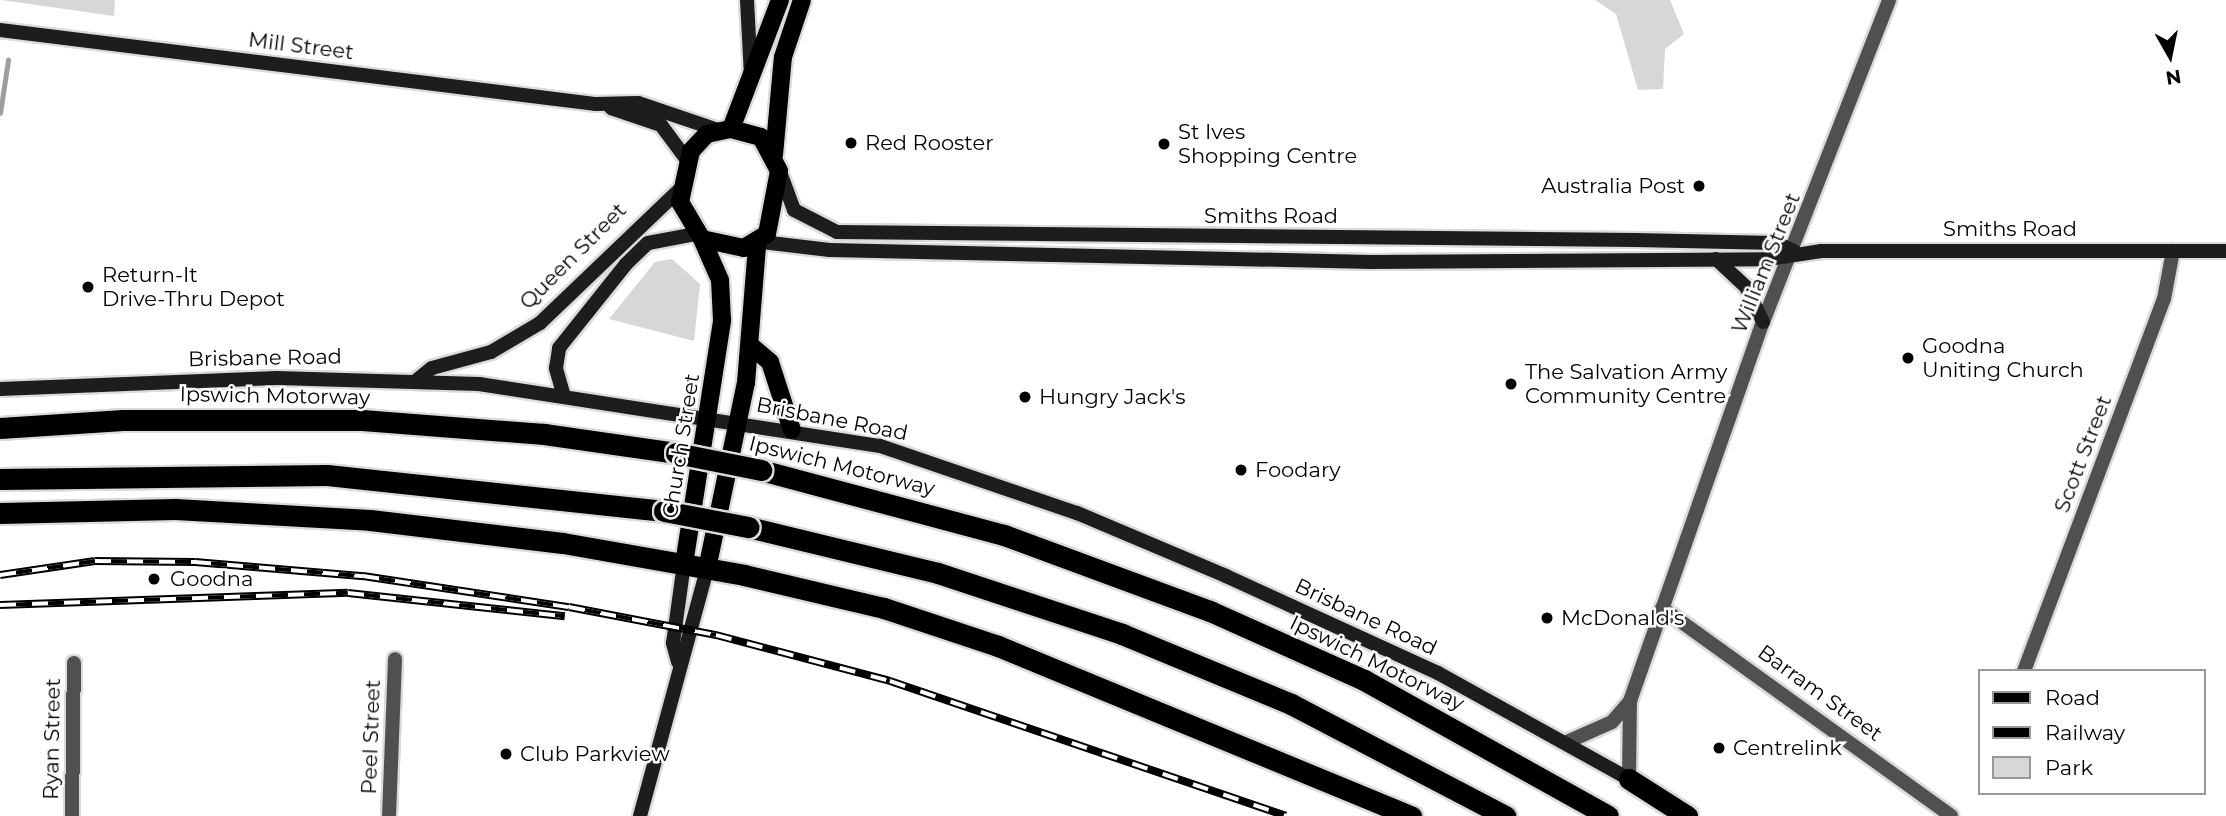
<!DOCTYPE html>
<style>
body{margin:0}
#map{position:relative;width:2226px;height:816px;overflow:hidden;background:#fff;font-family:Montserrat,sans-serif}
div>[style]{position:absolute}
.green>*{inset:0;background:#d7d7d7}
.stream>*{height:5px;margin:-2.5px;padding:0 2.5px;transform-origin:2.5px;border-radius:2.5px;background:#9e9e9e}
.roads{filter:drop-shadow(2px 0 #dbdbdb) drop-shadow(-2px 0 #dbdbdb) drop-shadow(0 2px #dbdbdb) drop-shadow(0 -2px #dbdbdb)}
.street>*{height:14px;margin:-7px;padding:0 7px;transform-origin:7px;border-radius:7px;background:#505050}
.secondary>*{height:14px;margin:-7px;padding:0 7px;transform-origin:7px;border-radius:7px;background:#1d1d1d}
.primary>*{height:18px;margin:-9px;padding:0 9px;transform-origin:9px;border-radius:9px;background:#000}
.highway>*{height:21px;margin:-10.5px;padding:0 10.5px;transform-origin:10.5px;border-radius:10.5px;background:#000}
.rail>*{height:8px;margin-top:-4px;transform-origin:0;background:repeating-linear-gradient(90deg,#fff 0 16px,#000 0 32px);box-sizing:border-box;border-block:2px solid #000}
.bridges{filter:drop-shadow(2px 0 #dbdbdb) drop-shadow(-2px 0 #dbdbdb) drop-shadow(0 2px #dbdbdb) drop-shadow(0 -2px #dbdbdb)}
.highway-bridge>*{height:21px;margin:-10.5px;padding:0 10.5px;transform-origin:10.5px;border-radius:10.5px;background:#000}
.dots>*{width:19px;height:19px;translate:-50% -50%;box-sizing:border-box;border:4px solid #fff;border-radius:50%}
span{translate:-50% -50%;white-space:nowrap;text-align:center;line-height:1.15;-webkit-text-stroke:5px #fff;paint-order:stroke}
.street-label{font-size:21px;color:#000}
.poi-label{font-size:21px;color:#000}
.left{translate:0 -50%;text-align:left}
.right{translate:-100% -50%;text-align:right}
.legend{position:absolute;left:1978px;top:669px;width:228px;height:126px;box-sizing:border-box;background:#fff;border:2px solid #999;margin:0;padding:9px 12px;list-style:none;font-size:21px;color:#000}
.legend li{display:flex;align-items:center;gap:14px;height:35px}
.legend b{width:35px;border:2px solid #999}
.north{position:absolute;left:2135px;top:21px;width:70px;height:70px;-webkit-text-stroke:5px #fff;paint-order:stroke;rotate:171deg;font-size:19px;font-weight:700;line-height:28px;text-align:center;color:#000}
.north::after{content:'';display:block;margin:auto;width:24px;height:32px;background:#000;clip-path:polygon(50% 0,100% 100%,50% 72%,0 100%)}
</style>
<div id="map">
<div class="green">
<div style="clip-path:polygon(1px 0,115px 0,114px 16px)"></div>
<div style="clip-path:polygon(1595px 0,1670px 0,1684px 34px,1665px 49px,1663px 89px,1638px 90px,1616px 14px)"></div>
<div style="clip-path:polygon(672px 259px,700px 284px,694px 341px,609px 319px,655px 262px)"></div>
</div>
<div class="stream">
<div style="left:0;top:113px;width:54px;rotate:-81.4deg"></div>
</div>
<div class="roads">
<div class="street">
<div style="left:1662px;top:608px;width:356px;rotate:35.7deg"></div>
<div style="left:2024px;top:671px;width:397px;rotate:-69.4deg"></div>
<div style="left:2164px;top:299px;width:49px;rotate:-79.4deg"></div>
<div style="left:1567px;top:742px;width:49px;rotate:-24deg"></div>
<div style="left:1612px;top:722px;width:28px;rotate:-49deg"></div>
<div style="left:1630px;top:701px;width:402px;rotate:-70.7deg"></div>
<div style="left:1763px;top:322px;width:346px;rotate:-68.6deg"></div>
<div style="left:1629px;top:779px;width:78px;rotate:-89.3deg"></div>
<div style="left:72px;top:816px;width:153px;rotate:-89.3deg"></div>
<div style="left:389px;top:816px;width:157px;rotate:-87.8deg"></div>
</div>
<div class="secondary">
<div style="left:747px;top:0;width:76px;rotate:87deg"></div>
<div style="left:0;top:30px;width:601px;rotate:7.08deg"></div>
<div style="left:596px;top:104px;width:42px;rotate:-1.4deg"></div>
<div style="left:638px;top:103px;width:84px;rotate:18.6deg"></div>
<div style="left:611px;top:108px;width:53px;rotate:18.8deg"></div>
<div style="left:661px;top:125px;width:44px;rotate:53.4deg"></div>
<div style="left:780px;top:172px;width:40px;rotate:69.8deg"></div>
<div style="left:794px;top:210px;width:48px;rotate:27.1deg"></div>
<div style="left:837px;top:232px;width:798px;rotate:0.57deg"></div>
<div style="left:1635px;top:240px;width:141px;rotate:1.2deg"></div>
<div style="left:1776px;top:243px;width:20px;rotate:24deg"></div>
<div style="left:762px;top:242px;width:68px;rotate:6.7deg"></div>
<div style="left:830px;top:250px;width:541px;rotate:1.27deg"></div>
<div style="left:1371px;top:262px;width:398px;rotate:-0.4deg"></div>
<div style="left:1769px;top:259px;width:53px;rotate:-8.7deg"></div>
<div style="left:1821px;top:251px;width:405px"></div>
<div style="left:1716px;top:259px;width:41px;rotate:43deg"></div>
<div style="left:1746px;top:287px;width:39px;rotate:64deg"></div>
<div style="left:417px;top:380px;width:19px;rotate:-39deg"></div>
<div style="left:432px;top:368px;width:61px;rotate:-15.2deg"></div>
<div style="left:491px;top:352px;width:57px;rotate:-30.6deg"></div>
<div style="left:540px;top:323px;width:194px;rotate:-43.7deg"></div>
<div style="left:0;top:389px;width:277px;rotate:-2.3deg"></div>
<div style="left:277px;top:378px;width:202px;rotate:1.7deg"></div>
<div style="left:479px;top:384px;width:406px;rotate:8.8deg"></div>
<div style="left:880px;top:446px;width:208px;rotate:18.8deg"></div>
<div style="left:1077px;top:513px;width:162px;rotate:22.9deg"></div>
<div style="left:1226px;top:576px;width:233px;rotate:24.6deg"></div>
<div style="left:1438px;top:673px;width:218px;rotate:29deg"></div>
<div style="left:563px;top:393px;width:26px;rotate:-106deg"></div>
<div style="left:556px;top:368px;width:20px;rotate:-81deg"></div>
<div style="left:559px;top:348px;width:107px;rotate:-51.4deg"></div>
<div style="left:626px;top:264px;width:30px;rotate:-44deg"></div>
<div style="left:648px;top:243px;width:49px;rotate:-10.6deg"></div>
<div style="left:678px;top:662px;width:20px;rotate:-105deg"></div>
<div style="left:673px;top:643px;width:80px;rotate:-82.1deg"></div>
<div style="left:640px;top:816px;width:256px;rotate:-74.8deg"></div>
</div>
<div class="primary">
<div style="left:731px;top:129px;width:31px;rotate:15deg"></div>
<div style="left:761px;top:137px;width:38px;rotate:62deg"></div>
<div style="left:779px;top:171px;width:64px;rotate:100.8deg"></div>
<div style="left:767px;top:234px;width:27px;rotate:149deg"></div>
<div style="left:744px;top:248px;width:43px;rotate:-167.9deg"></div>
<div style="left:702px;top:239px;width:43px;rotate:-120.7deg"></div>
<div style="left:680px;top:202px;width:52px;rotate:-77.8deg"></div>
<div style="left:691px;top:151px;width:23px;rotate:-47deg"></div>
<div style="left:707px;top:134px;width:25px;rotate:-12deg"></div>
<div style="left:731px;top:129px;width:138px;rotate:-69.2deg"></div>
<div style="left:774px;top:155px;width:98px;rotate:-84.8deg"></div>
<div style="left:783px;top:57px;width:60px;rotate:-71.6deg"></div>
<div style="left:751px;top:346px;width:25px;rotate:40deg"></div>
<div style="left:770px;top:362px;width:71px;rotate:72.1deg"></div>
<div style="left:684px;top:564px;width:247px;rotate:-81.1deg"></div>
<div style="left:722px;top:320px;width:40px;rotate:-92.9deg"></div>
<div style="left:720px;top:280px;width:45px;rotate:-113.7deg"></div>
<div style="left:707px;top:569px;width:190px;rotate:-78.2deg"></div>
<div style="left:746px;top:383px;width:137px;rotate:-85.4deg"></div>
</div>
<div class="highway">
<div style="left:0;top:428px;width:123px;rotate:-3.7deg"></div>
<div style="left:123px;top:420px;width:239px"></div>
<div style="left:362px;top:420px;width:183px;rotate:4.4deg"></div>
<div style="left:544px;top:434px;width:133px;rotate:8.2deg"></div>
<div style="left:761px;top:470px;width:252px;rotate:15deg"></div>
<div style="left:1004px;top:535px;width:220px;rotate:20.3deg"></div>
<div style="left:1210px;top:611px;width:169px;rotate:24.1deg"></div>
<div style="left:1364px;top:680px;width:279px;rotate:29.1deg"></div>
<div style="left:0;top:479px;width:327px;rotate:-0.7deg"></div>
<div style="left:327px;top:475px;width:339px;rotate:6.1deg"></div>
<div style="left:0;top:513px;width:175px;rotate:-1.3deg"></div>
<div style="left:175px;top:509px;width:195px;rotate:3.2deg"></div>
<div style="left:370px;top:520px;width:194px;rotate:6.8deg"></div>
<div style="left:563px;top:543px;width:184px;rotate:10deg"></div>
<div style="left:744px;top:575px;width:144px;rotate:13.3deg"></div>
<div style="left:884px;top:608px;width:120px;rotate:18.4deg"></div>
<div style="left:998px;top:646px;width:447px;rotate:22.4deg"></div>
<div style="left:748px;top:527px;width:195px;rotate:13.6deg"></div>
<div style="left:938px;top:573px;width:194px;rotate:18.3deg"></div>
<div style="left:1122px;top:634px;width:183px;rotate:22.5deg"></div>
<div style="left:1291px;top:704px;width:242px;rotate:27.6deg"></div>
<div style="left:1629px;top:779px;width:69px;rotate:32.5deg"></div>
</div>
</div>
<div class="rail">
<div style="left:0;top:575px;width:96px;rotate:-8.4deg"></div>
<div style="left:95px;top:561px;width:100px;rotate:0.6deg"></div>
<div style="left:195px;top:562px;width:169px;rotate:4.8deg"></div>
<div style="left:363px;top:576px;width:208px;rotate:8.6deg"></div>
<div style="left:569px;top:607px;width:150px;rotate:10.8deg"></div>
<div style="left:716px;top:635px;width:180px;rotate:14.8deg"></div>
<div style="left:890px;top:681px;width:418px;rotate:18.8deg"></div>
<div style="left:0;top:605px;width:348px;rotate:-2deg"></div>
<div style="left:348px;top:593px;width:218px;rotate:6.1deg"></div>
</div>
<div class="bridges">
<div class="highway-bridge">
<div style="left:676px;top:453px;width:87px;rotate:11.3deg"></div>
<div style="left:664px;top:511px;width:86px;rotate:10.8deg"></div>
</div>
</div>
<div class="dots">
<div style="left:851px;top:143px;background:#000"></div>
<div style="left:1164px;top:144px;background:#000"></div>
<div style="left:1699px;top:186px;background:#000"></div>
<div style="left:88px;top:287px;background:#000"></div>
<div style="left:1908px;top:358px;background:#000"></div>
<div style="left:1511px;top:384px;background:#000"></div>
<div style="left:1025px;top:397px;background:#000"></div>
<div style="left:1241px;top:470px;background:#000"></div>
<div style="left:154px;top:579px;background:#000"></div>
<div style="left:1547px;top:618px;background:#000"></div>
<div style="left:1719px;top:748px;background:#000"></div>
<div style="left:506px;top:754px;background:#000"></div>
</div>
<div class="street-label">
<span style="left:301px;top:46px;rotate:7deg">Mill Street</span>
<span style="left:1271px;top:216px">Smiths Road</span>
<span style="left:2010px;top:229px">Smiths Road</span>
<span style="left:573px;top:256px;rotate:-45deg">Queen Street</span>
<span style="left:1766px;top:263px;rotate:-68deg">William Street</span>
<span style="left:265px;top:358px;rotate:-1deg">Brisbane Road</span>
<span style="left:275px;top:396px;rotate:1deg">Ipswich Motorway</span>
<span style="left:832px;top:419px;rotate:11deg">Brisbane Road</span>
<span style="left:681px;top:446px;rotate:-81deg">Church Street</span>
<span style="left:2083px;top:454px;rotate:-69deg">Scott Street</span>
<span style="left:842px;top:466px;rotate:14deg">Ipswich Motorway</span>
<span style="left:1366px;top:617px;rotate:25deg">Brisbane Road</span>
<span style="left:1377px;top:663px;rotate:26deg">Ipswich Motorway</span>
<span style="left:1820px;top:693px;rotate:36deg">Barram Street</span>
<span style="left:371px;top:737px;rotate:-88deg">Peel Street</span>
<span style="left:52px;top:739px;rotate:-89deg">Ryan Street</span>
</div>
<div class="poi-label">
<span class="left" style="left:1178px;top:144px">St Ives<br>Shopping Centre</span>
<span class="left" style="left:865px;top:143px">Red Rooster</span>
<span class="right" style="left:1685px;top:186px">Australia Post</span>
<span class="left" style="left:102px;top:287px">Return-It<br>Drive-Thru Depot</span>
<span class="left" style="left:1922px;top:358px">Goodna<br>Uniting Church</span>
<span class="left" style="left:1525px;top:384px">The Salvation Army<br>Community Centre</span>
<span class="left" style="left:1039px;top:397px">Hungry Jack's</span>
<span class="left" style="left:1255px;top:470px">Foodary</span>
<span class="left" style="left:170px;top:579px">Goodna</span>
<span class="left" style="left:1561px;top:618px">McDonald's</span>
<span class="left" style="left:1733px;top:748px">Centrelink</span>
<span class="left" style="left:520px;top:754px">Club Parkview</span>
</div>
<ul class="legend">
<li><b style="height:9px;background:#000"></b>Road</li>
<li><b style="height:9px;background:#000"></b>Railway</li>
<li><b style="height:19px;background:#d7d7d7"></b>Park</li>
</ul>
<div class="north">N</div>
</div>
